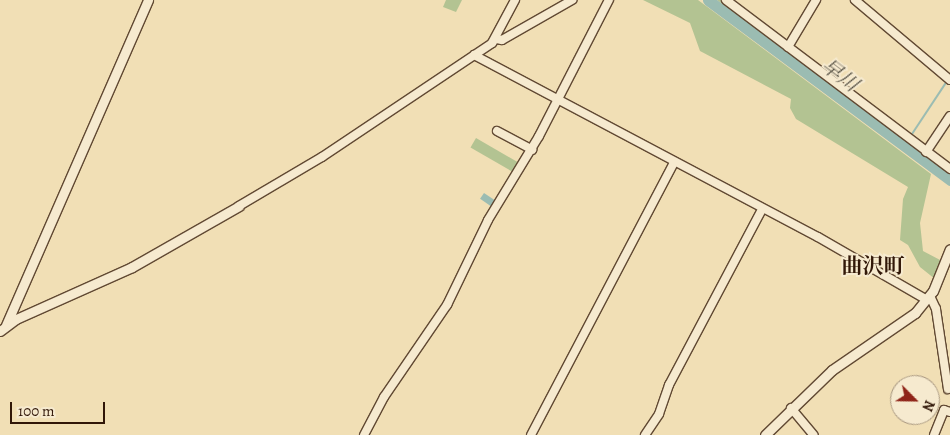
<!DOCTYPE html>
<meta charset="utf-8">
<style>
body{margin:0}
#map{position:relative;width:950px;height:435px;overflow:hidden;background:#f1dfb5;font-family:Alegreya,"Noto Serif JP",serif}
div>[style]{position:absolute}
.green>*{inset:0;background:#b3c392;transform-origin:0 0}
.water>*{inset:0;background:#9bbcb2;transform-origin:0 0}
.stream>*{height:2px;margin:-1px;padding:0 1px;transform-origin:1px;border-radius:1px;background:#9bbcb2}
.river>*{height:11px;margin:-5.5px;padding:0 5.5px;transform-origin:5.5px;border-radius:5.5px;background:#9bbcb2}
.roads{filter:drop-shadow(1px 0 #614933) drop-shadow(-1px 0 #614933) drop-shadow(0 1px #614933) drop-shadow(0 -1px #614933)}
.minor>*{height:8px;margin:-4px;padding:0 4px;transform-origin:4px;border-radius:4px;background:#f6eacf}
.tertiary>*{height:9px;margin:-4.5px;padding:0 4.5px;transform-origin:4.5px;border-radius:4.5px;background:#f6eacf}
span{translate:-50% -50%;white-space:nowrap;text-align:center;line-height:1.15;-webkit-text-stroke:4px #f6eacf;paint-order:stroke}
.water-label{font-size:20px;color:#565144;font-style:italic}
.quarter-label{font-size:21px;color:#311708;font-weight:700}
.north{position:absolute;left:890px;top:375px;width:50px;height:50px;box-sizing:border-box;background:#f6eacf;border:1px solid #a7967f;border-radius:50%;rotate:113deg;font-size:14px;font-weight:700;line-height:20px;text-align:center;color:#311708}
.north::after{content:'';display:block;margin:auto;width:18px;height:22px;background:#8f2418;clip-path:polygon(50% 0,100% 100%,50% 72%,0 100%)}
.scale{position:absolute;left:10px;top:402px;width:95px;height:22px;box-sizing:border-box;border:2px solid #311708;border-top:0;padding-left:6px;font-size:15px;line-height:18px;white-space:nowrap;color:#311708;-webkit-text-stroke:4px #f6eacf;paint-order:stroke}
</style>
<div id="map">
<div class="green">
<div style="clip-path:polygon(446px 0,462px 0,456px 12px,443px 7px)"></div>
<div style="clip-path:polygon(643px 0,698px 0,931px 174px,920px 223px,923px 251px,942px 261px,935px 279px,920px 267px,908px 245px,900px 240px,903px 199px,908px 187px,796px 119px,790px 108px,791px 99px,700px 51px,690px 23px)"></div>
<div style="clip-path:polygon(717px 0,723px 0,818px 72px,816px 74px)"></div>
<div style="left:476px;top:138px;width:51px;height:11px;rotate:30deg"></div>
</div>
<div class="water">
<div style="left:484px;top:193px;width:14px;height:7px;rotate:34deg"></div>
</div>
<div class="stream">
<div style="left:737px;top:4px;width:63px;rotate:37.2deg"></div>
<div style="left:910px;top:137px;width:67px;rotate:-56.5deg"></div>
<div style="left:914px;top:155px;width:4px;rotate:-56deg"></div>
</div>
<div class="river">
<div style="left:708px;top:0;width:302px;rotate:36.6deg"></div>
</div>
<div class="roads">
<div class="minor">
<div style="left:726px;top:0;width:281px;rotate:37deg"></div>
<div style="left:855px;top:0;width:124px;rotate:40.1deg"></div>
<div style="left:496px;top:39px;width:6px;rotate:9deg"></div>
<div style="left:502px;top:40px;width:81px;rotate:-29.7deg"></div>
<div style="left:788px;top:47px;width:55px;rotate:-59.2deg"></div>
<div style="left:474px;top:55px;width:389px;rotate:27.9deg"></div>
<div style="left:818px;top:237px;width:126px;rotate:30deg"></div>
<div style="left:497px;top:131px;width:40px;rotate:28deg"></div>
<div style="left:926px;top:152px;width:43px;rotate:-56.3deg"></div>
<div style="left:239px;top:206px;width:96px;rotate:-30.6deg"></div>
<div style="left:322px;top:157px;width:205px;rotate:-33.8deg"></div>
<div style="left:492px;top:43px;width:49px;rotate:-61.9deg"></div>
<div style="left:930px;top:296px;width:14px;rotate:65deg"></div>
<div style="left:936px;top:309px;width:81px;rotate:81.5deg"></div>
<div style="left:791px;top:408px;width:35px;rotate:50deg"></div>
<div style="left:364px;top:435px;width:43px;rotate:-62.2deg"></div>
<div style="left:384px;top:397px;width:112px;rotate:-55.6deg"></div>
<div style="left:447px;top:305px;width:94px;rotate:-64.2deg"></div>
<div style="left:488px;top:220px;width:98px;rotate:-58.7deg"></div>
<div style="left:539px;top:136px;width:153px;rotate:-62.8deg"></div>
<div style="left:531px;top:435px;width:307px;rotate:-62.3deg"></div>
<div style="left:645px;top:435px;width:25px;rotate:-56deg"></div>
<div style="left:659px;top:414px;width:31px;rotate:-71deg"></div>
<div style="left:669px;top:385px;width:199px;rotate:-62.1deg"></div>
<div style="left:934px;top:435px;width:27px;rotate:-68deg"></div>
<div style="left:944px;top:410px;width:6px;rotate:18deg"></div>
</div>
<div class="tertiary">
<div style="left:6px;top:325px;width:355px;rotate:-66.4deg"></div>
<div style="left:0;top:331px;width:20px;rotate:-37deg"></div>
<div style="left:16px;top:319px;width:127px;rotate:-24.1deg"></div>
<div style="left:132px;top:267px;width:123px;rotate:-29.7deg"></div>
<div style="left:765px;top:435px;width:93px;rotate:-44.1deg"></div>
<div style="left:832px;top:370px;width:101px;rotate:-34.5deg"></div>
<div style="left:915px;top:313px;width:28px;rotate:-51deg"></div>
<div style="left:933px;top:291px;width:45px;rotate:-68deg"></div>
</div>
</div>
<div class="water-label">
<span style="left:840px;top:75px;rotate:37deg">早川</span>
</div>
<div class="quarter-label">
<span style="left:873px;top:266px">曲沢町</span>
</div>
<div class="north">N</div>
<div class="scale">100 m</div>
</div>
